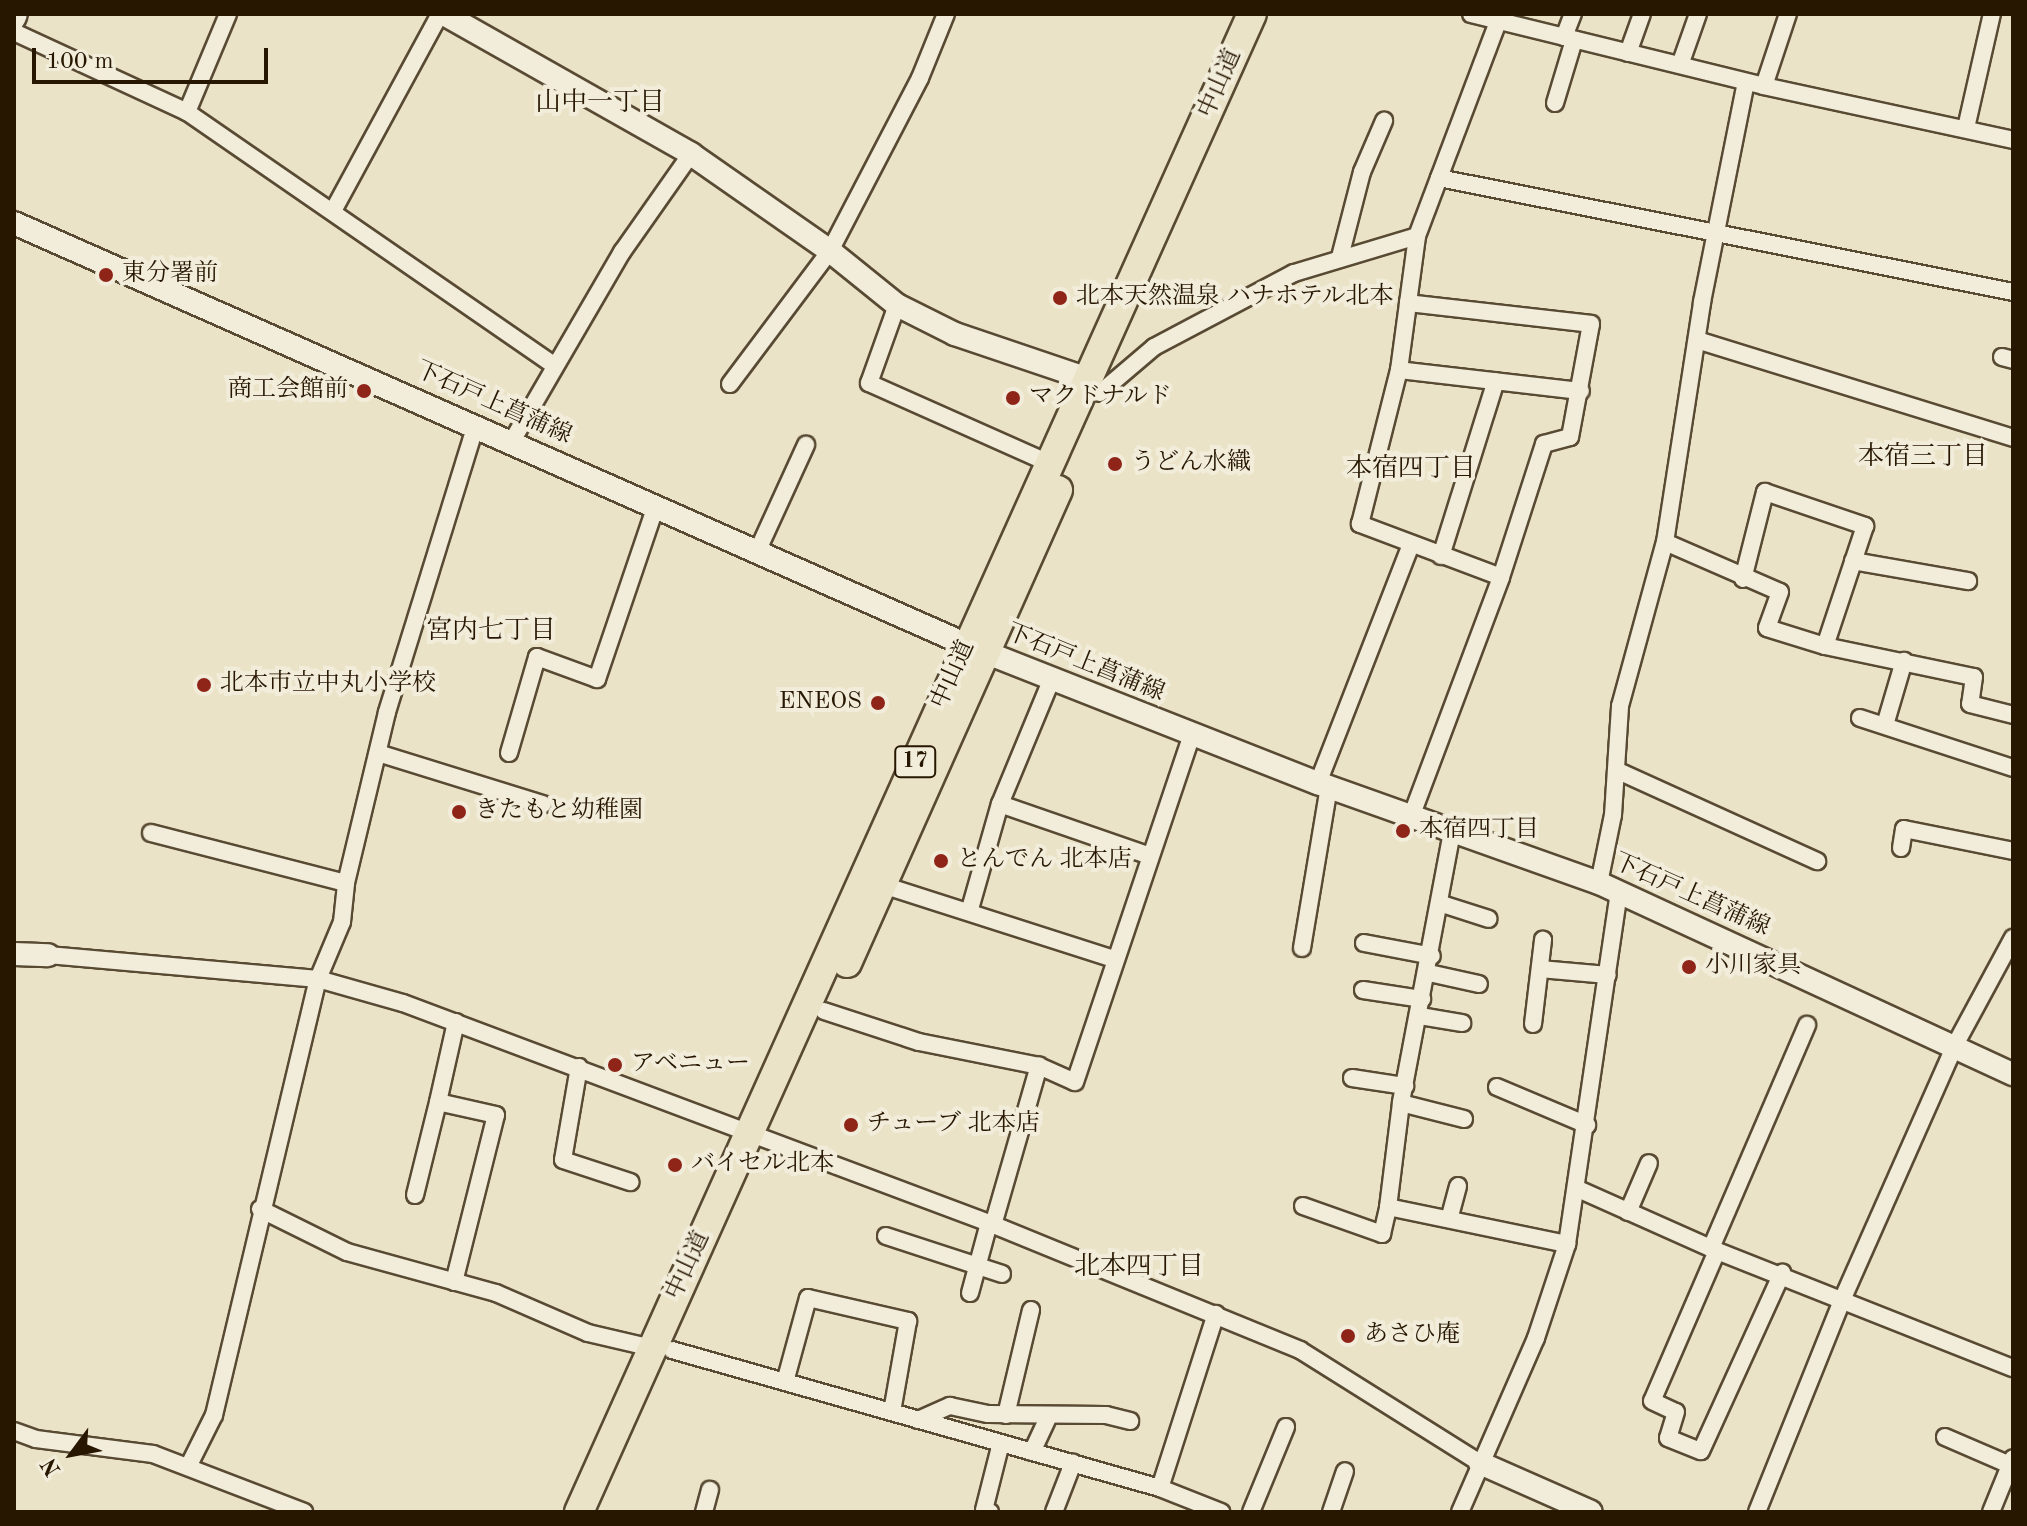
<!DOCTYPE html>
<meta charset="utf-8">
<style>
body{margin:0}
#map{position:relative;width:2027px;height:1526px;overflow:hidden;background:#ebe3c8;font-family:"Old Standard TT","Noto Serif JP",serif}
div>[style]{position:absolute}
.roads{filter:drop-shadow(2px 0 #584a33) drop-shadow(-2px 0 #584a33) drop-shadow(0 2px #584a33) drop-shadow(0 -2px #584a33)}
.street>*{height:16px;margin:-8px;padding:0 8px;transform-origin:8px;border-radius:8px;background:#f2eddb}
.secondary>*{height:22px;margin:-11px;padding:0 11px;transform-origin:11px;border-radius:11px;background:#f2eddb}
.highway>*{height:28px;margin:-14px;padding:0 14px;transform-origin:14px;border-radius:14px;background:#ebe3c8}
.dots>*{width:22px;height:22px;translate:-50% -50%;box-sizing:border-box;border:4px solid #f2eddb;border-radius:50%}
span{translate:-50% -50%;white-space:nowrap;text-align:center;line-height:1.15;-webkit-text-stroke:8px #f2eddb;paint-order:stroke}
.shield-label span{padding:2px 6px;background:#f2eddb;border:2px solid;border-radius:6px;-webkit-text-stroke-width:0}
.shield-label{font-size:22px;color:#271701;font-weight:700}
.street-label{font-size:24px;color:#271701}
.poi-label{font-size:24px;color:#271701}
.left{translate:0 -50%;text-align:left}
.right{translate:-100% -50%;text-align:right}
.neighbourhood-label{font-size:26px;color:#271701}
.frame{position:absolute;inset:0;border:16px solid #271701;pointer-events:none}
.north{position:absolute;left:32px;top:1414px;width:80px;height:80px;-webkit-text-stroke:6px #f2eddb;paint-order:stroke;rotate:238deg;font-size:22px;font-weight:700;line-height:32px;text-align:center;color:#271701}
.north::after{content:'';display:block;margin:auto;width:28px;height:36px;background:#271701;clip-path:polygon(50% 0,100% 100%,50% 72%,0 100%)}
.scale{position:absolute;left:32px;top:48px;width:236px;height:36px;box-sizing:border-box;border:4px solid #271701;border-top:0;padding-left:10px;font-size:24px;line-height:28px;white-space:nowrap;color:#271701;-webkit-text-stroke:6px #f2eddb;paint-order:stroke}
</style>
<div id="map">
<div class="roads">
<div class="street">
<div style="left:1471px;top:14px;width:302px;rotate:13.8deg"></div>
<div style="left:1764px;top:86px;width:255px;rotate:12.2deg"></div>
<div style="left:14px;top:32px;width:191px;rotate:24.8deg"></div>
<div style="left:187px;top:112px;width:447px;rotate:34.6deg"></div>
<div style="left:1564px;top:37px;width:25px;rotate:-69deg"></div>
<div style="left:1628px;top:53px;width:41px;rotate:-70.3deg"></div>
<div style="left:1680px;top:65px;width:54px;rotate:-70.6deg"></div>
<div style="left:1764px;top:86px;width:76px;rotate:-71.6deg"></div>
<div style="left:1555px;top:103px;width:66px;rotate:-73.2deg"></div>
<div style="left:187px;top:112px;width:106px;rotate:-67.3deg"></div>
<div style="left:1966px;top:128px;width:117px;rotate:-77.2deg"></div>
<div style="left:1439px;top:178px;width:585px;rotate:11.23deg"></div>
<div style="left:333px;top:211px;width:224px;rotate:-61.5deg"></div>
<div style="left:1340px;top:257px;width:88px;rotate:-75.5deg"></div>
<div style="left:1362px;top:172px;width:56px;rotate:-66.7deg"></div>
<div style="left:1408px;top:303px;width:68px;rotate:-82.3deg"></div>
<div style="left:897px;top:305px;width:83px;rotate:109.7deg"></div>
<div style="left:869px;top:383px;width:197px;rotate:24deg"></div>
<div style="left:1697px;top:340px;width:331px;rotate:17.2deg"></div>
<div style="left:2002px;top:357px;width:11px;rotate:15deg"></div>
<div style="left:1399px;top:370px;width:183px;rotate:6.6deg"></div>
<div style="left:730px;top:384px;width:166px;rotate:-53.1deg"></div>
<div style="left:830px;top:251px;width:195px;rotate:-62.5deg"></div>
<div style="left:920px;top:78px;width:69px;rotate:-67.9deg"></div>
<div style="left:1100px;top:393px;width:71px;rotate:-40.4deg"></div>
<div style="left:1154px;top:347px;width:158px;rotate:-27.9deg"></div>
<div style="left:1294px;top:273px;width:128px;rotate:-16.7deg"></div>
<div style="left:1417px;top:236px;width:237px;rotate:-69.3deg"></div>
<div style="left:512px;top:441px;width:219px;rotate:-59.8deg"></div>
<div style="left:622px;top:252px;width:120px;rotate:-54.9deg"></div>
<div style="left:1665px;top:542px;width:125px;rotate:23.5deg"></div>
<div style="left:1780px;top:592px;width:38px;rotate:110deg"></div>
<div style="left:1767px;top:628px;width:61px;rotate:17.2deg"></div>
<div style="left:1825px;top:646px;width:152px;rotate:11.8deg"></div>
<div style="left:1974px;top:677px;width:27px;rotate:98deg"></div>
<div style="left:1970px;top:704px;width:44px;rotate:14.3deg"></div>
<div style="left:757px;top:552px;width:118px;rotate:-65.4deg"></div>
<div style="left:1441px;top:556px;width:183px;rotate:-72.6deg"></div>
<div style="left:1853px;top:561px;width:117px;rotate:9.9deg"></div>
<div style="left:1743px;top:579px;width:90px;rotate:-75.8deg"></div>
<div style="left:1765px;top:492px;width:106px;rotate:18.8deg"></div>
<div style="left:1865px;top:526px;width:126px;rotate:108.4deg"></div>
<div style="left:1860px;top:718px;width:161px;rotate:18.1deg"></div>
<div style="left:1885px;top:725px;width:67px;rotate:-73.5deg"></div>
<div style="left:378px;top:753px;width:173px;rotate:17.2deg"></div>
<div style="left:509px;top:753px;width:100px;rotate:-73.7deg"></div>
<div style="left:537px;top:657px;width:64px;rotate:20.1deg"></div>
<div style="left:597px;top:679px;width:183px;rotate:-71.2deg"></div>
<div style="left:1616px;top:770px;width:221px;rotate:24.4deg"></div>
<div style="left:1318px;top:783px;width:256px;rotate:-68.7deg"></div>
<div style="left:1000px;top:804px;width:159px;rotate:19.1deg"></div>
<div style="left:1411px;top:817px;width:256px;rotate:-69.4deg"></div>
<div style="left:1501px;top:577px;width:151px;rotate:-159.4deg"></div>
<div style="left:1360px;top:524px;width:159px;rotate:-75.8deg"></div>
<div style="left:1399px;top:370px;width:68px;rotate:-82.3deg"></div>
<div style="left:1408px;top:303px;width:184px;rotate:6.5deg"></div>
<div style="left:1591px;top:324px;width:115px;rotate:100.5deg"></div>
<div style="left:1570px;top:437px;width:27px;rotate:165deg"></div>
<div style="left:1544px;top:444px;width:140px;rotate:107.9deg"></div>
<div style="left:1452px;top:832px;width:276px;rotate:100.7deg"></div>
<div style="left:1401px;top:1103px;width:105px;rotate:97.1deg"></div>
<div style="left:1388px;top:1207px;width:183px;rotate:11.7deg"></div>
<div style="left:151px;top:833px;width:201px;rotate:14.4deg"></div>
<div style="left:1901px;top:848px;width:19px;rotate:-81deg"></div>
<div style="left:1904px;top:829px;width:111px;rotate:11.4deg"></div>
<div style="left:1599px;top:883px;width:69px;rotate:-78.4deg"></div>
<div style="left:1613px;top:815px;width:109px;rotate:-86.3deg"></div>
<div style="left:1620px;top:706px;width:170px;rotate:-74.7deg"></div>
<div style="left:1665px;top:542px;width:243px;rotate:-81.2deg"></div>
<div style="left:1702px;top:302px;width:224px;rotate:-78.7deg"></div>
<div style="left:883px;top:885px;width:243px;rotate:17.8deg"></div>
<div style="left:1439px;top:903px;width:52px;rotate:17.7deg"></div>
<div style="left:970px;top:909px;width:109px;rotate:-74.1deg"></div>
<div style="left:1000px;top:804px;width:133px;rotate:-67.5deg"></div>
<div style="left:1364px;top:943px;width:69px;rotate:10.8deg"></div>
<div style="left:1302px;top:948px;width:163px;rotate:-80.5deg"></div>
<div style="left:48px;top:955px;width:271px;rotate:5.1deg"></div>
<div style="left:318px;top:979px;width:88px;rotate:15.8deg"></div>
<div style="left:403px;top:1003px;width:626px;rotate:20.58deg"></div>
<div style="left:989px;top:1223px;width:336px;rotate:22.2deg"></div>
<div style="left:1300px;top:1350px;width:213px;rotate:32.1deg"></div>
<div style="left:1540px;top:969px;width:68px;rotate:5deg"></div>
<div style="left:1429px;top:973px;width:51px;rotate:12.4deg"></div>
<div style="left:1363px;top:990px;width:60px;rotate:8.7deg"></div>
<div style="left:824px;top:1011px;width:100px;rotate:18.1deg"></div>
<div style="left:919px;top:1042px;width:122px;rotate:11.3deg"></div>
<div style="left:1039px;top:1066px;width:39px;rotate:24deg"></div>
<div style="left:1075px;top:1082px;width:367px;rotate:-71.4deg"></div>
<div style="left:1420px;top:1016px;width:43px;rotate:9.5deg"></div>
<div style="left:1533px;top:1024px;width:85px;rotate:-83.2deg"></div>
<div style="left:579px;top:1067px;width:94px;rotate:99.8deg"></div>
<div style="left:563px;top:1160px;width:71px;rotate:18.2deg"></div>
<div style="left:1352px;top:1078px;width:54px;rotate:8.6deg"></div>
<div style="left:1497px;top:1087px;width:98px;rotate:22.9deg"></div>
<div style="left:1401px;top:1103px;width:65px;rotate:14.3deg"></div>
<div style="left:1578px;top:1189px;width:152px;rotate:24deg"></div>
<div style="left:1717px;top:1251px;width:318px;rotate:21.6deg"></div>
<div style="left:415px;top:1195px;width:96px;rotate:-76.1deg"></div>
<div style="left:1303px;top:1206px;width:84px;rotate:19.5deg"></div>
<div style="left:1382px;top:1234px;width:28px;rotate:-77deg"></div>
<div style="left:260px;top:1209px;width:97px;rotate:26.3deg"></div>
<div style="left:347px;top:1252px;width:155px;rotate:15.4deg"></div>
<div style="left:496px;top:1293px;width:100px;rotate:23.5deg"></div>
<div style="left:588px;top:1333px;width:66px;rotate:13.2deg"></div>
<div style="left:1628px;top:1212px;width:53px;rotate:-66.8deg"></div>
<div style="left:1450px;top:1216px;width:31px;rotate:-75deg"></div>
<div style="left:993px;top:1225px;width:166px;rotate:-73.9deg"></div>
<div style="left:886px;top:1236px;width:122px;rotate:18.1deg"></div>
<div style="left:1711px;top:1248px;width:243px;rotate:-66.7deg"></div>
<div style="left:1717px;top:1251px;width:163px;rotate:113.4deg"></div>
<div style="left:1652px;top:1401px;width:26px;rotate:25deg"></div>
<div style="left:1676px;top:1412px;width:27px;rotate:107deg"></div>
<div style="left:1668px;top:1438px;width:35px;rotate:22deg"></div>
<div style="left:1701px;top:1451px;width:196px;rotate:-65.5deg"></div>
<div style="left:454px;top:1282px;width:172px;rotate:-75.9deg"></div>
<div style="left:496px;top:1115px;width:59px;rotate:-167.4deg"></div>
<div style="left:438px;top:1102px;width:82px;rotate:-77.3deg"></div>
<div style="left:970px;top:1293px;width:73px;rotate:-74.8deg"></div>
<div style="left:672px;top:1350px;width:507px;rotate:15.79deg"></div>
<div style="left:1160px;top:1488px;width:66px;rotate:21.5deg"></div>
<div style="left:785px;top:1382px;width:87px;rotate:-74.7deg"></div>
<div style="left:808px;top:1298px;width:103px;rotate:13deg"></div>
<div style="left:908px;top:1321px;width:92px;rotate:100deg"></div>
<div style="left:1006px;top:1415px;width:108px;rotate:-76.6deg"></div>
<div style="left:918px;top:1420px;width:35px;rotate:-24deg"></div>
<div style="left:950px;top:1406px;width:39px;rotate:12deg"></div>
<div style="left:988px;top:1414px;width:118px;rotate:0.5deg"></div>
<div style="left:1106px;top:1415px;width:25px;rotate:14deg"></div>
<div style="left:14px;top:1431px;width:23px;rotate:20deg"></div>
<div style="left:36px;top:1439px;width:118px;rotate:7.3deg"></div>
<div style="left:153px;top:1454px;width:162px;rotate:21deg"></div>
<div style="left:1945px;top:1437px;width:71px;rotate:23.3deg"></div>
<div style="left:1032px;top:1452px;width:40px;rotate:-65deg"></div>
<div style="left:189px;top:1465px;width:56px;rotate:-63.4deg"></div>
<div style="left:214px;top:1415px;width:448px;rotate:-76.6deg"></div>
<div style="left:318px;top:979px;width:62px;rotate:-67.2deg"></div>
<div style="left:342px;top:922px;width:39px;rotate:-84deg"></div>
<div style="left:346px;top:883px;width:176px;rotate:-76.5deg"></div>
<div style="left:387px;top:712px;width:300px;rotate:-72.8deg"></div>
<div style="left:1160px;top:1488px;width:183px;rotate:-72.2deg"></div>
<div style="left:704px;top:1512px;width:23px;rotate:-75deg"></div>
<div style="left:990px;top:1512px;width:6px;rotate:-162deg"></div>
<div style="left:984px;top:1510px;width:69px;rotate:-75.8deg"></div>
<div style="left:1054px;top:1512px;width:53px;rotate:-68.8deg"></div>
<div style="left:1251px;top:1512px;width:92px;rotate:-67.6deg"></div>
<div style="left:1331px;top:1512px;width:43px;rotate:-71.1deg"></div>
<div style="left:1460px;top:1512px;width:190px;rotate:-66.4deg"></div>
<div style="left:1536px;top:1338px;width:99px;rotate:-71.7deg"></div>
<div style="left:1567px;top:1244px;width:356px;rotate:-81.6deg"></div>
<div style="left:1757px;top:1512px;width:231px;rotate:-68.1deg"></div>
<div style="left:1843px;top:1298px;width:274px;rotate:-66.1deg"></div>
<div style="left:1954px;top:1047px;width:124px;rotate:-61.6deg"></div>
<div style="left:1991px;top:1512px;width:58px;rotate:-67.8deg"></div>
</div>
<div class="secondary">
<div style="left:444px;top:14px;width:284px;rotate:29.5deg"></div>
<div style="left:691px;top:154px;width:169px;rotate:34.9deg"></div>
<div style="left:830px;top:251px;width:86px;rotate:38.9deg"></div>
<div style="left:897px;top:305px;width:65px;rotate:26.6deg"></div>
<div style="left:955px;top:334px;width:140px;rotate:18.7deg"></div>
<div style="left:14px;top:19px;width:5px;rotate:-68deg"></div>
<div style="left:14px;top:223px;width:1042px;rotate:23.88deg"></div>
<div style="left:967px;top:645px;width:377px;rotate:21.5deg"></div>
<div style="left:1318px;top:783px;width:298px;rotate:19.6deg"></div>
<div style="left:1599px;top:883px;width:456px;rotate:24.8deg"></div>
<div style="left:14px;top:954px;width:34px;rotate:2deg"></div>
<div style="left:1480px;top:1463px;width:121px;rotate:23.8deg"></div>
</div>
<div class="highway">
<div style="left:847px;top:963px;width:518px;rotate:-65.96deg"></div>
<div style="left:579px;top:1512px;width:1642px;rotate:-65.81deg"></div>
</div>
</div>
<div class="dots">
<div style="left:106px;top:275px;background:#8f2418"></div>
<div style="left:1060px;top:298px;background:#8f2418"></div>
<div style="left:364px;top:391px;background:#8f2418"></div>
<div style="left:1013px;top:398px;background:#8f2418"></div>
<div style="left:1115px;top:464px;background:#8f2418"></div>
<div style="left:204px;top:685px;background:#8f2418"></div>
<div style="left:878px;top:703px;background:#8f2418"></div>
<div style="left:459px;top:812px;background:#8f2418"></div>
<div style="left:1403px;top:831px;background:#8f2418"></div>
<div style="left:941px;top:861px;background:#8f2418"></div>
<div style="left:1689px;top:967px;background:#8f2418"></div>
<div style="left:615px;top:1065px;background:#8f2418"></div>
<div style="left:851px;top:1125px;background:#8f2418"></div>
<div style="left:675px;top:1165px;background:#8f2418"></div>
<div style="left:1348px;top:1336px;background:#8f2418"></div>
</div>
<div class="shield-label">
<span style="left:915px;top:762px">17</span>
</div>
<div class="street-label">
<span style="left:1221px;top:84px;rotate:-66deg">中山道</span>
<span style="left:493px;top:404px;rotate:24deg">下石戸上菖蒲線</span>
<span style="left:1085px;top:664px;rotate:22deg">下石戸上菖蒲線</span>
<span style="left:954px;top:675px;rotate:-66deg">中山道</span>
<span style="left:1691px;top:896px;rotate:24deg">下石戸上菖蒲線</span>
<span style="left:689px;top:1266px;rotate:-65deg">中山道</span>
</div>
<div class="poi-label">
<span class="left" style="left:122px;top:275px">東分署前</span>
<span class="left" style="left:1076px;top:298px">北本天然温泉 ハナホテル北本</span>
<span class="right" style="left:348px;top:391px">商工会館前</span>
<span class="left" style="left:1029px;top:398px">マクドナルド</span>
<span class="left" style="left:1131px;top:464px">うどん水織</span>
<span class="left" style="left:220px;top:685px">北本市立中丸小学校</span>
<span class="right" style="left:862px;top:703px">ENEOS</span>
<span class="left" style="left:475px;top:812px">きたもと幼稚園</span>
<span class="left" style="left:1419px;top:831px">本宿四丁目</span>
<span class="left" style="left:957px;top:861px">とんでん 北本店</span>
<span class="left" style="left:1705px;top:967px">小川家具</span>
<span class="left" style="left:631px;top:1065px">アベニュー</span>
<span class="left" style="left:867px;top:1125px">チューブ 北本店</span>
<span class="left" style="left:691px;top:1165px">バイセル北本</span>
<span class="left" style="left:1364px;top:1336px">あさひ庵</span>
</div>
<div class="neighbourhood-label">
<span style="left:600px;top:104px">山中一丁目</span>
<span style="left:1923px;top:458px">本宿三丁目</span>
<span style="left:1411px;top:470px">本宿四丁目</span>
<span style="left:491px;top:632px">宮内七丁目</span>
<span style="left:1139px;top:1268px">北本四丁目</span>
</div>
<div class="frame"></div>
<div class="north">N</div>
<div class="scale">100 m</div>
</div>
